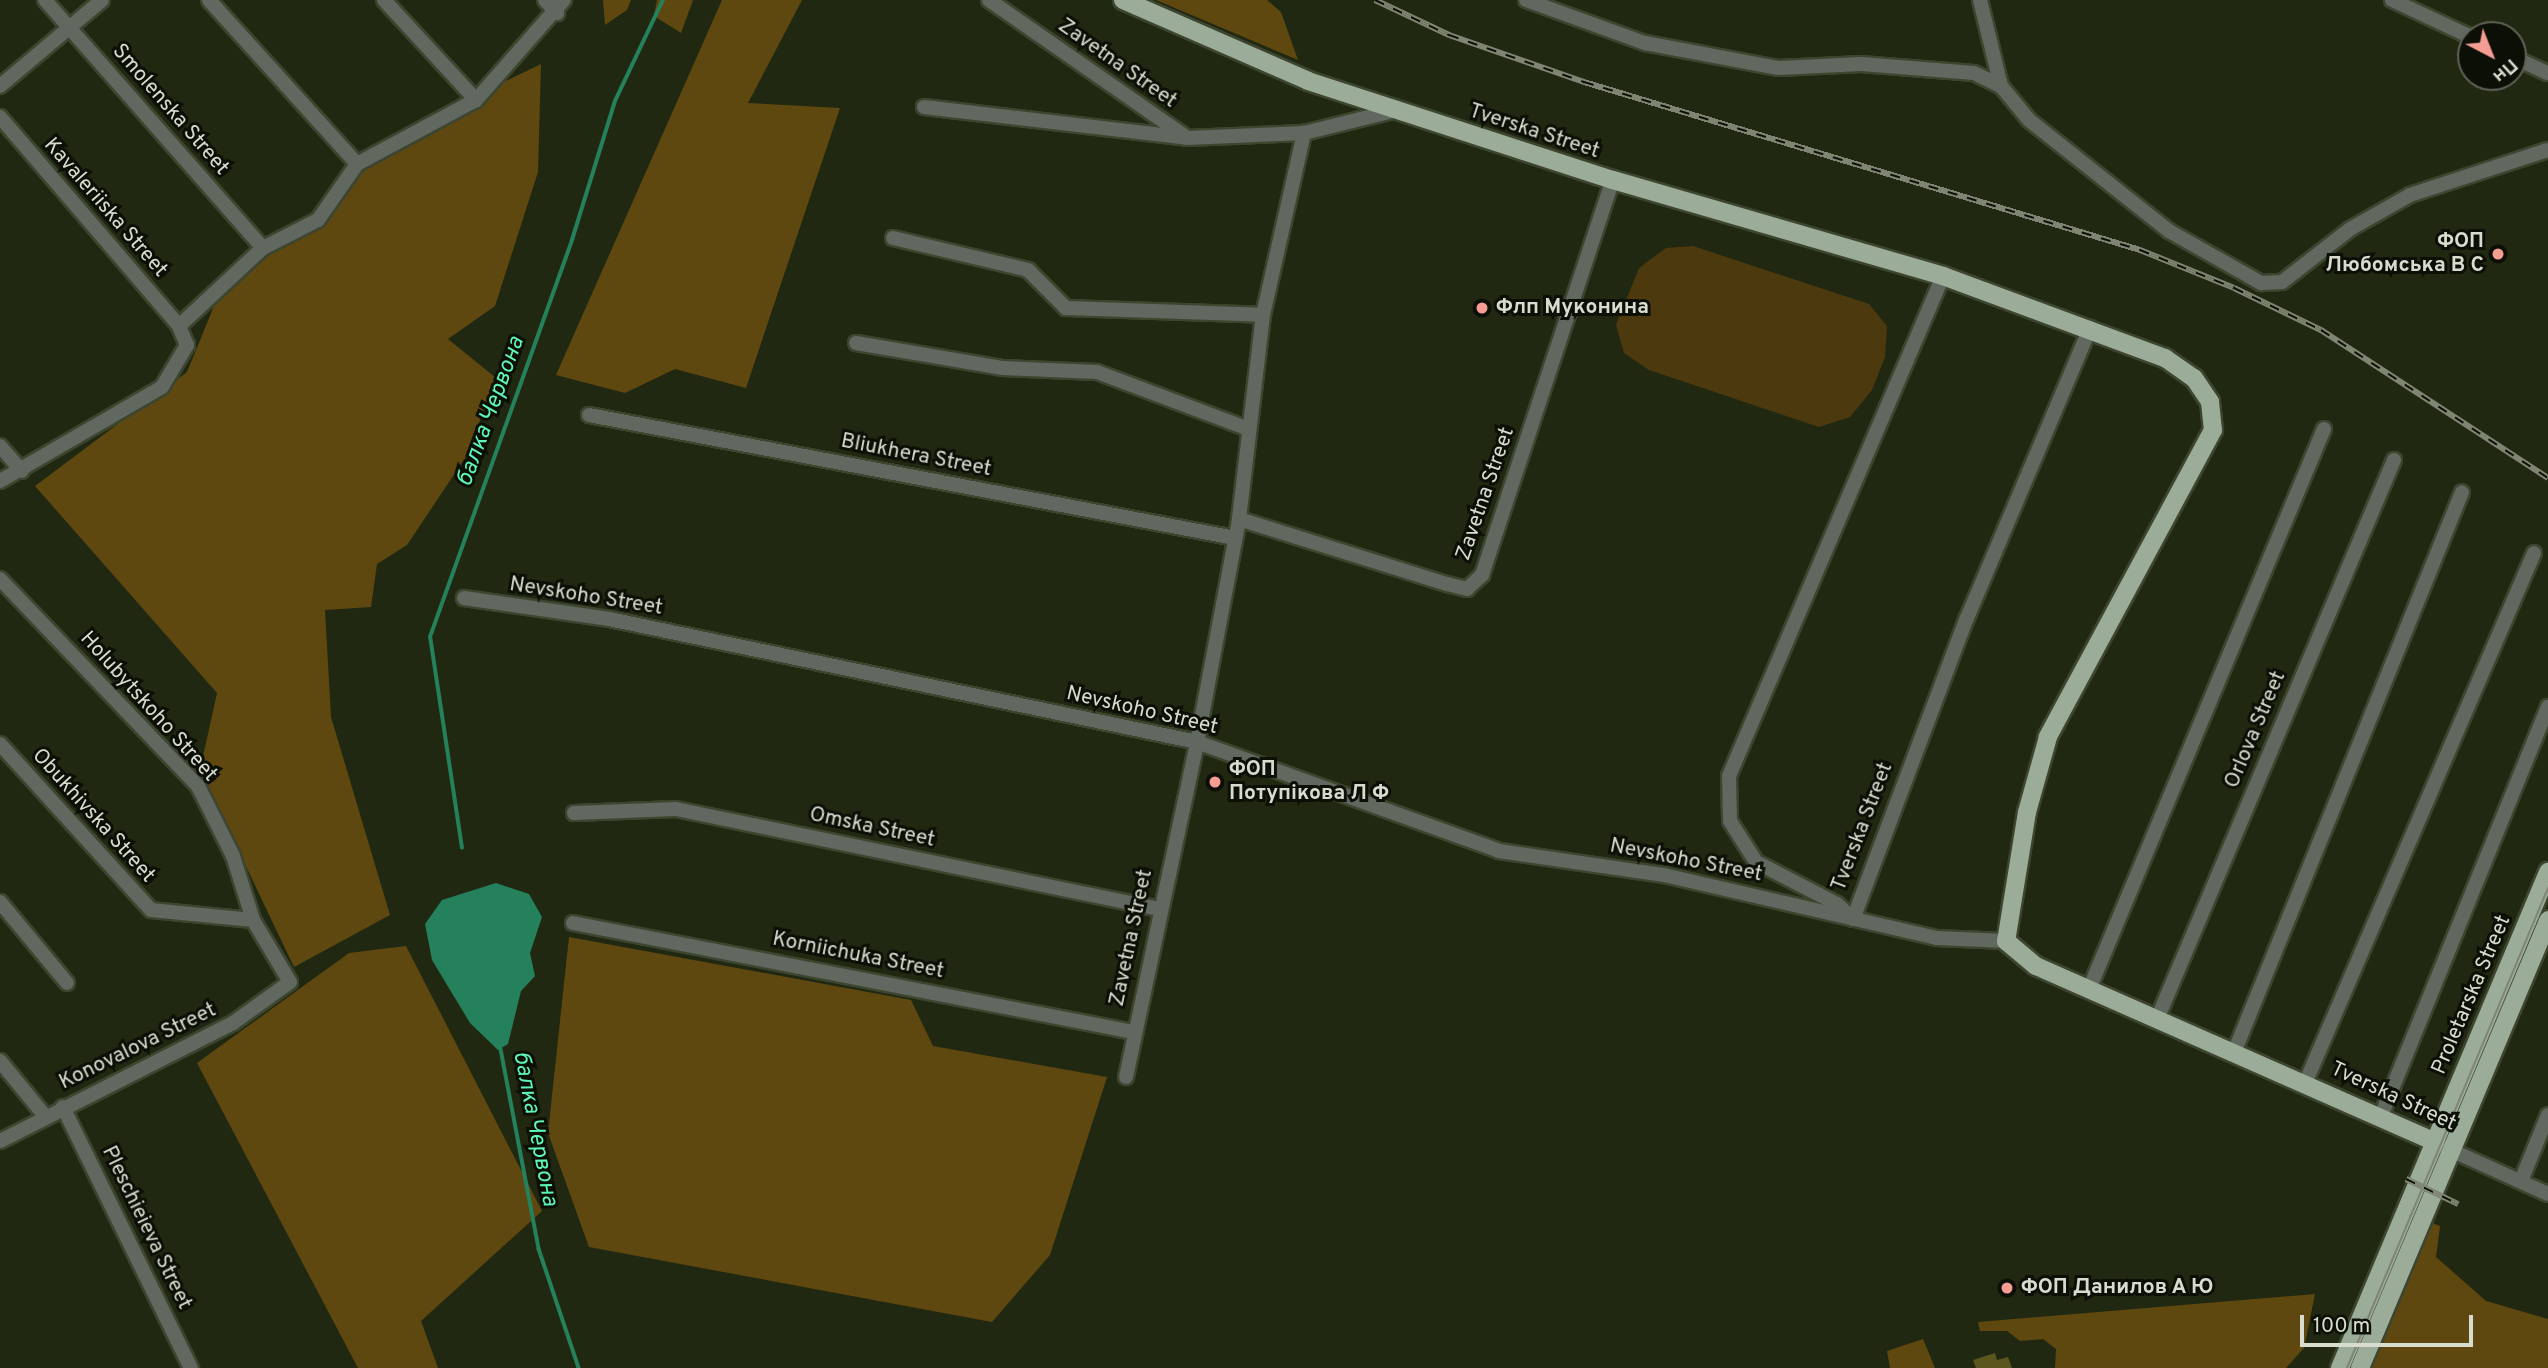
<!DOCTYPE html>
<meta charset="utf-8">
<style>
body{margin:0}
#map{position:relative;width:2548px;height:1368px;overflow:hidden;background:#202811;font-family:Overpass,sans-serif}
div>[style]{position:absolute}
.green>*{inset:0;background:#4c390e}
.forest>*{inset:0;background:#5f4810}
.water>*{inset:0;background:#25805c}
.stream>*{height:3.5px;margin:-1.75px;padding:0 1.75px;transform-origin:1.75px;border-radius:1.75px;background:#25805c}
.building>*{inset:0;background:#5b561d}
.roads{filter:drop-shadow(2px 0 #3d452f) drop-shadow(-2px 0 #3d452f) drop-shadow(0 2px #3d452f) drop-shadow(0 -2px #3d452f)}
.minor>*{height:14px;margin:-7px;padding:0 7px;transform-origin:7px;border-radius:7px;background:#60685f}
.major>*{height:18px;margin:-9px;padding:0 9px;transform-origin:9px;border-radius:9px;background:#9bad99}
.tram>*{height:2px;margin:-1px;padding:0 1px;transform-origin:1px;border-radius:1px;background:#7f8573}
.rail>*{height:6px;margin-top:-3px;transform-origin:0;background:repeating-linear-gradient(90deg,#0c0f06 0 10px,#7f8573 0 20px);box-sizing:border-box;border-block:2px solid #7f8573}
.dots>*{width:19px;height:19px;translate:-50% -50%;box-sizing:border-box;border:4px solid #0c0f06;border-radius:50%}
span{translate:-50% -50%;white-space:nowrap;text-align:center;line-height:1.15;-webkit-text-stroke:6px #0c0f06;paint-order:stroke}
.street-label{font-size:21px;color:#d7dcce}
.poi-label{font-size:21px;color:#d7dcce;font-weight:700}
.right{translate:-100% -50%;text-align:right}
.left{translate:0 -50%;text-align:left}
.water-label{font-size:23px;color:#5ef7b8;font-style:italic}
.north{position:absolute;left:2457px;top:21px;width:70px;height:70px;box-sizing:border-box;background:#0c0f06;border:2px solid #5d6156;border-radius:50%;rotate:138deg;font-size:19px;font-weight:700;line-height:28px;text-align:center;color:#d7dcce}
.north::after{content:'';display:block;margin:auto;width:24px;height:32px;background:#f59c93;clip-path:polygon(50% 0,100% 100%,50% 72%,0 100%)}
.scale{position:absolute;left:2300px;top:1315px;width:173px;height:32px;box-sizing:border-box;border:4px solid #d7dcce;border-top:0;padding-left:9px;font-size:21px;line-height:24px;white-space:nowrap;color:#d7dcce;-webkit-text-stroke:5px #0c0f06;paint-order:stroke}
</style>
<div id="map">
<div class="green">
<div style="clip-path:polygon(1693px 246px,1869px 304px,1887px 326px,1885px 357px,1872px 390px,1850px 417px,1819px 427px,1649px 370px,1624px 353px,1616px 325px,1639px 268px,1666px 248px)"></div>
</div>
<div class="forest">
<div style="clip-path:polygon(603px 0,631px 0,627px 10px,605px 25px)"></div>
<div style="clip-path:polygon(657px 0,693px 0,681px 33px,654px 16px)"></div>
<div style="clip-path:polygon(722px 0,802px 0,748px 103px,840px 108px,746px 388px,675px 369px,625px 393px,556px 375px)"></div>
<div style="clip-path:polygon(1156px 0,1267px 0,1281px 12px,1298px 60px)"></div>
<div style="clip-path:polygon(541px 64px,538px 172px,495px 306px,448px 339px,496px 378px,467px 455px,407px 545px,377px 564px,371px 607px,325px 610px,331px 717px,390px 915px,294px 967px,200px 770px,217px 693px,35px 486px,187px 372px,216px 301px,394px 135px)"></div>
<div style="clip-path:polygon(569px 937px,911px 1000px,933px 1046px,1107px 1077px,1050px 1255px,992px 1322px,589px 1247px,548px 1133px)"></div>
<div style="clip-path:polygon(406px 946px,542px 1211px,421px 1321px,438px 1368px,358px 1368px,197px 1063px,349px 953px)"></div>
<div style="clip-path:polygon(2429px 1222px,2440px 1226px,2436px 1257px,2486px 1301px,2548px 1319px,2548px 1368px,2367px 1368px)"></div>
<div style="clip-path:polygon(2315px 1294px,2304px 1348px,2286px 1368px,2055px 1368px,2056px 1349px,2043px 1339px,2020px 1341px,2007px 1331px,1980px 1331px,1978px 1322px)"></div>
<div style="clip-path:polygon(1923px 1339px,1935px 1368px,1890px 1368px,1887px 1351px)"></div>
</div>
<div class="water">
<div style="clip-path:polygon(496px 883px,529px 894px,542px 917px,530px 953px,535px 976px,521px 991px,508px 1044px,498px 1050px,470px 1023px,432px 960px,425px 924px,442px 900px)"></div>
</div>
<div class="stream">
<div style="left:462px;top:848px;width:213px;rotate:-98.6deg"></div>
<div style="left:430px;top:637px;width:422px;rotate:-70.3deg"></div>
<div style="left:572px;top:240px;width:145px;rotate:-72.8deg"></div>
<div style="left:615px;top:101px;width:112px;rotate:-64.6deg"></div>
<div style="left:500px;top:1044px;width:209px;rotate:79.2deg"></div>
<div style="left:539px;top:1249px;width:126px;rotate:71.4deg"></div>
</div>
<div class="building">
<div style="clip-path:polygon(1995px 1353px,1997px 1360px,2008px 1357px,2012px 1368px,1976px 1368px,1973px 1360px)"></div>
</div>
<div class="roads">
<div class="minor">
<div style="left:45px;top:0;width:330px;rotate:48.7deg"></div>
<div style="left:209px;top:0;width:221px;rotate:47.9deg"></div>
<div style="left:384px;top:0;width:136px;rotate:47.4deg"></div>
<div style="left:545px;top:0;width:18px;rotate:47deg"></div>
<div style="left:989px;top:0;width:240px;rotate:34.8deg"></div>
<div style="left:1526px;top:0;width:127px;rotate:19.9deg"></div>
<div style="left:1645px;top:43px;width:136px;rotate:10.6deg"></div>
<div style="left:1779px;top:68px;width:82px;rotate:-2.8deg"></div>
<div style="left:1861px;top:64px;width:113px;rotate:4.6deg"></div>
<div style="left:1974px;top:73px;width:30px;rotate:26deg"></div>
<div style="left:2001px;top:86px;width:44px;rotate:50.5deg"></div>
<div style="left:2029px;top:120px;width:179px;rotate:38.4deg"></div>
<div style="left:2169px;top:231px;width:106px;rotate:29.5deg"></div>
<div style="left:2261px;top:283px;width:21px;rotate:-3deg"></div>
<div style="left:2282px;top:282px;width:86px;rotate:-37.9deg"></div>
<div style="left:2350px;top:229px;width:69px;rotate:-29.5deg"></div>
<div style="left:2410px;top:195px;width:145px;rotate:-18.1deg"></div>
<div style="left:1980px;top:0;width:89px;rotate:76.3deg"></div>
<div style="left:2392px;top:0;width:87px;rotate:25.1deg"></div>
<div style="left:2513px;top:57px;width:38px;rotate:25deg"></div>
<div style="left:0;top:86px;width:133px;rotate:-40.1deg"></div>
<div style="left:924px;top:107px;width:265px;rotate:6.7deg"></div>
<div style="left:1187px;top:138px;width:117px;rotate:-2.4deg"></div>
<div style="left:0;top:117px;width:275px;rotate:49.4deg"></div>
<div style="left:893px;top:238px;width:139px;rotate:13.3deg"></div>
<div style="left:1028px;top:270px;width:54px;rotate:45deg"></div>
<div style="left:1066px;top:308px;width:197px;rotate:2deg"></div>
<div style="left:1943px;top:276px;width:544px;rotate:113.17deg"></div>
<div style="left:1729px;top:776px;width:45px;rotate:88.7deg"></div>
<div style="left:1730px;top:821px;width:49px;rotate:57.6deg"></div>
<div style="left:1756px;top:862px;width:91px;rotate:27.4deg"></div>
<div style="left:1837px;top:904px;width:22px;rotate:43deg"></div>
<div style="left:1853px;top:919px;width:322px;rotate:-69.3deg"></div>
<div style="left:1967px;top:618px;width:315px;rotate:-67deg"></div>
<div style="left:856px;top:343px;width:148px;rotate:9.7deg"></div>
<div style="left:1002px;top:368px;width:95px;rotate:2.4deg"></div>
<div style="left:1097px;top:372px;width:162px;rotate:20.6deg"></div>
<div style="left:589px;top:415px;width:658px;rotate:10.78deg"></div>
<div style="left:0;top:446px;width:33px;rotate:49deg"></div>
<div style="left:0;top:481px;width:187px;rotate:-30.1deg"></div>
<div style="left:162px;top:387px;width:49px;rotate:-59.2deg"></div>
<div style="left:187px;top:345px;width:21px;rotate:-113deg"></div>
<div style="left:179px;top:326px;width:115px;rotate:-42.9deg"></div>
<div style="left:263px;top:248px;width:62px;rotate:-27deg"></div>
<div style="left:318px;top:220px;width:68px;rotate:-55.1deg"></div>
<div style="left:357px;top:164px;width:135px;rotate:-28.3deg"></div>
<div style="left:476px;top:100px;width:133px;rotate:-48.7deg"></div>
<div style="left:1239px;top:519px;width:218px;rotate:17.4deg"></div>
<div style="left:1447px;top:584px;width:21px;rotate:14deg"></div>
<div style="left:1467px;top:589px;width:21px;rotate:-43deg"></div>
<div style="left:1482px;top:575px;width:416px;rotate:-71.7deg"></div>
<div style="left:0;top:579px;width:286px;rotate:46.3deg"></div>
<div style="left:198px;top:786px;width:78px;rotate:63.4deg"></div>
<div style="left:233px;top:856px;width:67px;rotate:72.6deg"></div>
<div style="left:464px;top:598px;width:147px;rotate:8.2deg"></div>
<div style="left:609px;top:619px;width:601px;rotate:11.81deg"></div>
<div style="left:1197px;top:742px;width:321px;rotate:19.8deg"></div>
<div style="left:1499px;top:851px;width:167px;rotate:8.3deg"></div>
<div style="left:1664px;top:875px;width:280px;rotate:13deg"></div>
<div style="left:1937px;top:938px;width:69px;rotate:2.5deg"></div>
<div style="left:0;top:744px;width:224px;rotate:47.7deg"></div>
<div style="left:151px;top:910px;width:102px;rotate:5.6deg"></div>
<div style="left:253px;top:920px;width:72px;rotate:59.2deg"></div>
<div style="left:290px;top:982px;width:70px;rotate:144.3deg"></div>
<div style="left:233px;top:1023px;width:261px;rotate:153.1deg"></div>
<div style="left:574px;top:813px;width:102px;rotate:-2.2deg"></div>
<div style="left:676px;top:809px;width:493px;rotate:11.7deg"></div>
<div style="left:0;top:902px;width:105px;rotate:50.4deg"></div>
<div style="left:573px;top:923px;width:571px;rotate:11.01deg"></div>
<div style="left:2090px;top:987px;width:605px;rotate:-67.25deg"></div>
<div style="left:2158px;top:1017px;width:605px;rotate:-67.04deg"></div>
<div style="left:2235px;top:1050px;width:602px;rotate:-67.86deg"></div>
<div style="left:0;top:1061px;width:71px;rotate:50.7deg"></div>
<div style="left:1126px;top:1077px;width:342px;rotate:-78deg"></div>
<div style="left:1197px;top:742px;width:227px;rotate:-79.3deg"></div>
<div style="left:1239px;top:519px;width:205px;rotate:-83.3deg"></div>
<div style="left:1263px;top:315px;width:187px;rotate:-77.3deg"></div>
<div style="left:1304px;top:133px;width:92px;rotate:-13.9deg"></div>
<div style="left:2306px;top:1081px;width:575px;rotate:-66.64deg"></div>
<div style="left:63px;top:1107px;width:291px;rotate:63.9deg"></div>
<div style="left:2381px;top:1116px;width:442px;rotate:-67.8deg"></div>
<div style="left:2442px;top:1146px;width:116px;rotate:24.4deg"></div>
<div style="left:2521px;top:1181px;width:71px;rotate:-67.8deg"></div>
</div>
<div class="major">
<div style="left:1123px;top:0;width:202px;rotate:23.6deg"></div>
<div style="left:1308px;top:81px;width:321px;rotate:18deg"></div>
<div style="left:1613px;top:180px;width:344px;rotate:16.2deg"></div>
<div style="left:1943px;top:276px;width:237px;rotate:20.3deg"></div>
<div style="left:2165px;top:358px;width:35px;rotate:35deg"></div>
<div style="left:2194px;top:378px;width:29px;rotate:56deg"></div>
<div style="left:2210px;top:402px;width:28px;rotate:84deg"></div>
<div style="left:2213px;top:430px;width:349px;rotate:118.3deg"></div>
<div style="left:2048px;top:737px;width:78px;rotate:105.6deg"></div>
<div style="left:2027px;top:812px;width:131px;rotate:99.2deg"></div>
<div style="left:2006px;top:941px;width:39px;rotate:40deg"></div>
<div style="left:2036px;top:966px;width:436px;rotate:23.8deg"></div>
<div style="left:2340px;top:1368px;width:538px;rotate:-67.25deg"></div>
<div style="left:2360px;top:1368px;width:486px;rotate:-67.2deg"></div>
</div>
</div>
<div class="tram">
<div style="left:2347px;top:1368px;width:520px;rotate:-67.28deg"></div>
</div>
<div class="rail">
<div style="left:1375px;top:0;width:82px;rotate:25.3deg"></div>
<div style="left:1449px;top:35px;width:143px;rotate:19.2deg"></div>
<div style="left:1584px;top:82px;width:581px;rotate:16.81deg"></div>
<div style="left:2140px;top:250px;width:101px;rotate:22deg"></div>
<div style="left:2234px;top:288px;width:97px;rotate:25.8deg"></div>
<div style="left:2321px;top:330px;width:271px;rotate:33.1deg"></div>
<div style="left:2406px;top:1179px;width:58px;rotate:25.7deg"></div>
</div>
<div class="dots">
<div style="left:2498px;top:254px;background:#f59c93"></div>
<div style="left:1482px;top:308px;background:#f59c93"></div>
<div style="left:1215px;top:782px;background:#f59c93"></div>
<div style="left:2007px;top:1288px;background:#f59c93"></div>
</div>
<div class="street-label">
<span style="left:1117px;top:64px;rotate:35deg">Zavetna Street</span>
<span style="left:170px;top:110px;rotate:49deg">Smolenska Street</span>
<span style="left:1534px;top:132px;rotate:18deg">Tverska Street</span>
<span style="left:105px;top:208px;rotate:49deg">Kavaleriiska Street</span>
<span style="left:916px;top:456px;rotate:11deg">Bliukhera Street</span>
<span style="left:1486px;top:494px;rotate:-71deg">Zavetna Street</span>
<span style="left:586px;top:597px;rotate:9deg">Nevskoho Street</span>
<span style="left:148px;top:707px;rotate:48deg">Holubytskoho Street</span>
<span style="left:1142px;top:711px;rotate:13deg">Nevskoho Street</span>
<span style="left:2256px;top:730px;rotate:-67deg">Orlova Street</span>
<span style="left:93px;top:816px;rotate:48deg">Obukhivska Street</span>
<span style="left:1863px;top:827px;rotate:-69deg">Tverska Street</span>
<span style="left:872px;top:828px;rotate:12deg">Omska Street</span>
<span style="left:1686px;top:861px;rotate:11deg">Nevskoho Street</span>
<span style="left:1132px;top:938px;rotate:-78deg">Zavetna Street</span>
<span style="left:858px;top:956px;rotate:11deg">Korniichuka Street</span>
<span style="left:2472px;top:995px;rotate:-67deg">Proletarska Street</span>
<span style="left:138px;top:1047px;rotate:-26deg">Konovalova Street</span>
<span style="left:2393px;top:1097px;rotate:25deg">Tverska Street</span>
<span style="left:146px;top:1228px;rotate:64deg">Pleschieieva Street</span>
</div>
<div class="poi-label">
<span class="right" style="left:2484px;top:254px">ФОП<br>Любомська В С</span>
<span class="left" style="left:1496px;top:308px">Флп Муконина</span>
<span class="left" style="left:1229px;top:782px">ФОП<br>Потупікова Л Ф</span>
<span class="left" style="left:2021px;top:1288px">ФОП Данилов А Ю</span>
</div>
<div class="water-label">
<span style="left:492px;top:412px;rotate:-70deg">балка Червона</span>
<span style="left:534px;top:1129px;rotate:79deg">балка Червона</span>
</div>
<div class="north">Пн</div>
<div class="scale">100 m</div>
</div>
